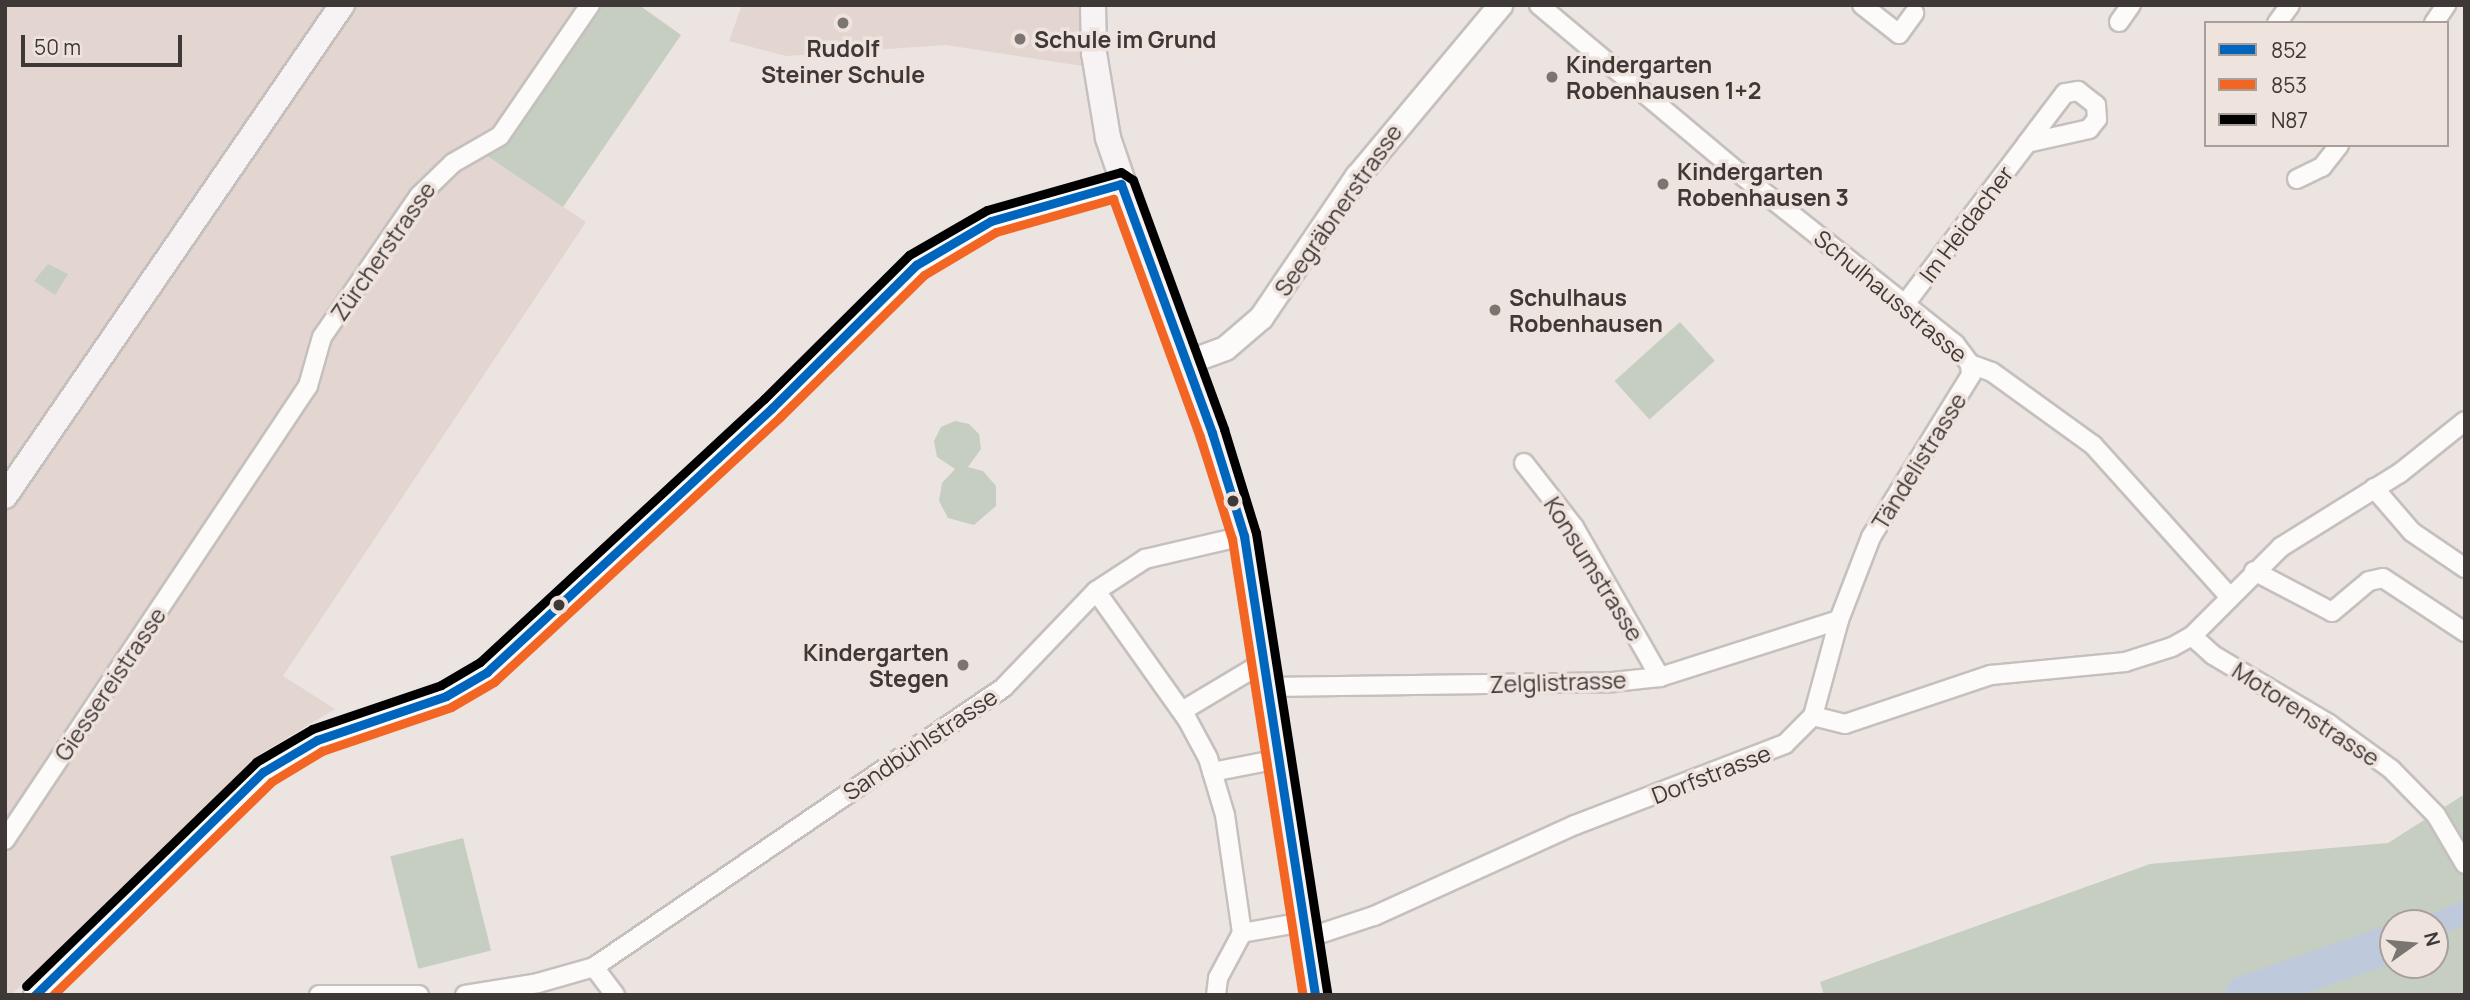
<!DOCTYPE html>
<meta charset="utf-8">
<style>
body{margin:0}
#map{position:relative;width:2470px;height:1000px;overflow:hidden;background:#ebe4e1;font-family:Manrope,sans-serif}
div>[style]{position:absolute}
.built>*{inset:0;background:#e3d5cf}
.green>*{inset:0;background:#c5cec1;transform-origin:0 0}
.water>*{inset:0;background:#becadb}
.river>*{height:38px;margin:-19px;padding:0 19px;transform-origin:19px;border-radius:19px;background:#becadb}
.roads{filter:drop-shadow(2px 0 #c5c0be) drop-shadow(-2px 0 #c5c0be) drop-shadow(0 2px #c5c0be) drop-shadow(0 -2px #c5c0be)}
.minor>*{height:18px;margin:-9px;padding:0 9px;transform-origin:9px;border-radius:9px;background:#fcfbfa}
.tertiary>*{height:23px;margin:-11.5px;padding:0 11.5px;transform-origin:11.5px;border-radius:11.5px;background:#fcfbfa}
.secondary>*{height:24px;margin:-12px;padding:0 12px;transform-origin:12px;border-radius:12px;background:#f7f2f3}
.bus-1>*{height:9px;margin:-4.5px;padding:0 4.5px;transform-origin:4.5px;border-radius:4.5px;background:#0065bd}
.bus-2>*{height:9px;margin:-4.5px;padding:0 4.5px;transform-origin:4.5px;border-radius:4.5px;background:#f26522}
.bus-3>*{height:9px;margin:-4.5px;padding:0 4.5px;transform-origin:4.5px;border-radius:4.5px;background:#000}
.dots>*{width:19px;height:19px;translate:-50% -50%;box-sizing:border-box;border:4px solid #efe3dd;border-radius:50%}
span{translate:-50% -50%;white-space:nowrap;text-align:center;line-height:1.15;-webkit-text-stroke:7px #efe3dd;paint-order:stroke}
.poi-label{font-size:23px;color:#3e3937;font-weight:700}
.left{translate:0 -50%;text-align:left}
.right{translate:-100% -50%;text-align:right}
.street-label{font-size:23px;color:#3e3937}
.frame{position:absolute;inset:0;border:7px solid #3e3937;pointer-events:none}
.legend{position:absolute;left:2204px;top:21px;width:245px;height:126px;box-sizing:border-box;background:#efe3dd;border:2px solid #a89f9b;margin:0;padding:9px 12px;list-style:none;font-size:21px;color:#3e3937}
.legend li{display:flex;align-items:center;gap:14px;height:35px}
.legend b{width:35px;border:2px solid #a89f9b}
.north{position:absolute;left:2379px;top:909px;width:70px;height:70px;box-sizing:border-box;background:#efe3dd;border:2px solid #a89f9b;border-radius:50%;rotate:75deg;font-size:19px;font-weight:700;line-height:28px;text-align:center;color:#3e3937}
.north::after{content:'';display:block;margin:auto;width:24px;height:32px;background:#7b7572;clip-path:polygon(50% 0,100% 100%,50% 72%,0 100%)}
.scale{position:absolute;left:21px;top:35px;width:161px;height:32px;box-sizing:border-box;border:4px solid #3e3937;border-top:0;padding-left:9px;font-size:21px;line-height:24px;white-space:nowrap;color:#3e3937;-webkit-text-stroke:5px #efe3dd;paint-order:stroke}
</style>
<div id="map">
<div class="built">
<div style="clip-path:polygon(5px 5px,590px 5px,480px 151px,586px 222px,283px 676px,335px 709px,262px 753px,11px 995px,5px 995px)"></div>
<div style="clip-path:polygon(742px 5px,1093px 5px,1096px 68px,946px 45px,786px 56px,729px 41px)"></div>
</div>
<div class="green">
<div style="clip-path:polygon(590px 5px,639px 5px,681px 35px,563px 207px,480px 151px)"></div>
<div style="clip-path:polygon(48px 264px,68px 274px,55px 295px,34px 281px)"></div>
<div style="left:1680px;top:322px;width:52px;height:88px;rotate:48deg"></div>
<div style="clip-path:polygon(955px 421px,969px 424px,979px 434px,981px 449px,968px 467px,983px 471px,996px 486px,996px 506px,974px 525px,948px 518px,939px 501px,942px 483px,955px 469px,937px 457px,934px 441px,941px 427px)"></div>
<div style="clip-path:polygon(evenodd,2465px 794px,2465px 995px,1824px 995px,1820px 982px,2150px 864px,2388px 843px,2465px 794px,2393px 923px,2435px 923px,2435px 965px,2393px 965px,2393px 923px)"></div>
<div style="left:463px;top:838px;width:116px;height:75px;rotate:76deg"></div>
</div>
<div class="water">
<div style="clip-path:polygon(2465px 900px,2465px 925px,2435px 936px,2435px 923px,2407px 923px)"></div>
<div style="clip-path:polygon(2393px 929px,2393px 952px,2366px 962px,2339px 962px,2353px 944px)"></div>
</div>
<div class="river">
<div style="left:2244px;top:995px;width:158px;rotate:-19.2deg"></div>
</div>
<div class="roads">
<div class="minor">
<div style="left:1862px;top:5px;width:47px;rotate:38.1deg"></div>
<div style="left:1899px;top:34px;width:26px;rotate:-54deg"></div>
<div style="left:2119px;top:22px;width:21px;rotate:-55deg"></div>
<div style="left:2277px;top:23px;width:22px;rotate:-54deg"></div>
<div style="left:2434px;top:23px;width:22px;rotate:-56deg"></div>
<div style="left:2297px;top:179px;width:28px;rotate:-26deg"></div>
<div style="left:2322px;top:167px;width:28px;rotate:-52deg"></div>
<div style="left:1905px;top:304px;width:202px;rotate:-52.8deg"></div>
<div style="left:2027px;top:143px;width:64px;rotate:-12.7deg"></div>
<div style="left:2089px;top:129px;width:13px;rotate:-51deg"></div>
<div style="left:2097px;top:119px;width:14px;rotate:-94deg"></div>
<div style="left:2096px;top:105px;width:23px;rotate:-142deg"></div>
<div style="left:2078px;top:91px;width:13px;rotate:171deg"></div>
<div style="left:2065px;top:93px;width:63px;rotate:127.2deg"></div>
<div style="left:1970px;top:364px;width:23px;rotate:20deg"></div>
<div style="left:1992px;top:372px;width:125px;rotate:35.9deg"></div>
<div style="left:2093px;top:445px;width:203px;rotate:48deg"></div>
<div style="left:1524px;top:463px;width:81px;rotate:52deg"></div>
<div style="left:1574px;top:527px;width:173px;rotate:60.2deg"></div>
<div style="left:2374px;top:488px;width:58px;rotate:49.2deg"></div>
<div style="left:2412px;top:532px;width:64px;rotate:34.2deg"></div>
<div style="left:2254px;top:571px;width:88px;rotate:27.7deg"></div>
<div style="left:2332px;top:612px;width:48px;rotate:-40deg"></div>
<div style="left:2369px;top:581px;width:14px;rotate:-12deg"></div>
<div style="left:2383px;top:578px;width:98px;rotate:33.4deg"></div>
<div style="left:1096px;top:591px;width:157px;rotate:54.6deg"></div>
<div style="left:1187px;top:719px;width:44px;rotate:61.7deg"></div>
<div style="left:1208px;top:758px;width:59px;rotate:73.4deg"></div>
<div style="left:1225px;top:815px;width:119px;rotate:81.8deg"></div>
<div style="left:2192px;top:636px;width:28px;rotate:42deg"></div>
<div style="left:2213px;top:655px;width:135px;rotate:30.7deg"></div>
<div style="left:2329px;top:724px;width:77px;rotate:36deg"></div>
<div style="left:2391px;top:769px;width:64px;rotate:45.6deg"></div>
<div style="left:2436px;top:815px;width:57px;rotate:59.4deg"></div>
<div style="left:1268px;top:687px;width:345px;rotate:-0.8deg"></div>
<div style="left:1613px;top:682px;width:47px;rotate:-6.1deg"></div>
<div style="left:1660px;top:677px;width:188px;rotate:-17.7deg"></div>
<div style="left:1182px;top:711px;width:96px;rotate:-30.9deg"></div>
<div style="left:1813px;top:716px;width:33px;rotate:14deg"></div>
<div style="left:1845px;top:724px;width:154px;rotate:-18.6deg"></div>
<div style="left:1991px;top:675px;width:135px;rotate:-5.5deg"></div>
<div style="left:2125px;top:662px;width:49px;rotate:-17.7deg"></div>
<div style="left:2172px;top:647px;width:23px;rotate:-29deg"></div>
<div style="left:2192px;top:636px;width:126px;rotate:-45deg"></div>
<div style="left:2281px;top:547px;width:140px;rotate:-31.9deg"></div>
<div style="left:2400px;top:473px;width:83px;rotate:-38.7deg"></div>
<div style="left:1212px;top:772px;width:68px;rotate:-11deg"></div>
<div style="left:5px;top:840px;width:546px;rotate:-56.28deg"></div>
<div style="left:308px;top:386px;width:51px;rotate:-74.1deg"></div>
<div style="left:322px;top:337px;width:171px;rotate:-55.5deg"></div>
<div style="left:419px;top:196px;width:47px;rotate:-44.1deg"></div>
<div style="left:453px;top:163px;width:54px;rotate:-29.9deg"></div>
<div style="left:500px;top:136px;width:159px;rotate:-55.5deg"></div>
<div style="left:1307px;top:938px;width:71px;rotate:-18.2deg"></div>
<div style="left:1374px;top:916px;width:221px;rotate:-24.4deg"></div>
<div style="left:1575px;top:825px;width:225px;rotate:-21.1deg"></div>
<div style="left:1785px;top:744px;width:40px;rotate:-45deg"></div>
<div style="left:1813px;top:716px;width:99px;rotate:-74.8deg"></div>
<div style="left:1839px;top:620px;width:89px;rotate:-68.9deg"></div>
<div style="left:1871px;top:537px;width:190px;rotate:-58.3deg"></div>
<div style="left:1971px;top:375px;width:11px;rotate:-95deg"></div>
<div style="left:1970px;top:364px;width:25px;rotate:-127deg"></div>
<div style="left:1955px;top:344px;width:277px;rotate:-141.6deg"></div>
<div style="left:1738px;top:172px;width:260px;rotate:-140deg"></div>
<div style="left:594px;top:967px;width:35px;rotate:53deg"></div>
<div style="left:319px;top:995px;width:100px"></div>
<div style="left:465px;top:995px;width:74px;rotate:-9.3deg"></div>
<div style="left:538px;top:983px;width:58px;rotate:-15.9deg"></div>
<div style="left:594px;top:967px;width:496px;rotate:-34.3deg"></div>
<div style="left:1004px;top:687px;width:133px;rotate:-46.2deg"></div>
<div style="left:1096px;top:591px;width:59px;rotate:-33.1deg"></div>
<div style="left:1145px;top:559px;width:102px;rotate:-13.1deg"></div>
<div style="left:1216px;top:995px;width:17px;rotate:-83deg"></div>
<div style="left:1218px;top:978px;width:51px;rotate:-61.9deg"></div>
<div style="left:1242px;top:933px;width:63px;rotate:-10.1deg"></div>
</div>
<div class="tertiary">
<div style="left:1187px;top:362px;width:40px;rotate:-20.2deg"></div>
<div style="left:1225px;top:348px;width:48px;rotate:-40.7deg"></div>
<div style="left:1261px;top:317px;width:171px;rotate:-55.8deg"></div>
<div style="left:1357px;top:176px;width:223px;rotate:-50.1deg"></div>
<div style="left:35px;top:995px;width:319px;rotate:-44.4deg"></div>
<div style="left:263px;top:772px;width:63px;rotate:-30.7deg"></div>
<div style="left:317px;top:740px;width:136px;rotate:-18.8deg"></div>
<div style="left:446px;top:696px;width:48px;rotate:-30.3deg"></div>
<div style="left:487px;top:672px;width:388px;rotate:-42.8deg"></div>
<div style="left:772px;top:408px;width:203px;rotate:-44.8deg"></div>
<div style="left:916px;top:265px;width:87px;rotate:-30.4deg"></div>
<div style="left:991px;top:221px;width:135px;rotate:-15.9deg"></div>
</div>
<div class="secondary">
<div style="left:1093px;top:5px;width:48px;rotate:88.8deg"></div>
<div style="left:1094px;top:53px;width:86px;rotate:80.6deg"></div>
<div style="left:1108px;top:138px;width:421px;rotate:71.1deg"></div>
<div style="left:1244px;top:536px;width:464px;rotate:81.2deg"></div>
<div style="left:5px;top:496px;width:596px;rotate:-55.54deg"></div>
</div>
</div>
<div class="bus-1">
<div style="left:35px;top:995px;width:319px;rotate:-44.4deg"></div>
<div style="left:263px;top:772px;width:63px;rotate:-30.7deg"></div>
<div style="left:317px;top:740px;width:136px;rotate:-18.8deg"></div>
<div style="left:446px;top:696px;width:48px;rotate:-30.3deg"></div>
<div style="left:487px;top:672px;width:388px;rotate:-42.8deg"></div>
<div style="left:772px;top:408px;width:203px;rotate:-44.8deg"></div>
<div style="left:916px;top:265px;width:87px;rotate:-30.4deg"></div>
<div style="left:991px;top:221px;width:135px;rotate:-15.9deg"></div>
<div style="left:1121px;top:184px;width:265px;rotate:69.9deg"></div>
<div style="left:1212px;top:433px;width:108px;rotate:72.7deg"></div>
<div style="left:1244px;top:536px;width:464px;rotate:81.2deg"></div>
</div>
<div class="bus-2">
<div style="left:53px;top:995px;width:305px;rotate:-44.3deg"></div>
<div style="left:271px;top:782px;width:60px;rotate:-31.3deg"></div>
<div style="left:322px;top:751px;width:136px;rotate:-18.8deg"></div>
<div style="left:451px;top:707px;width:50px;rotate:-30.2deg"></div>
<div style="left:494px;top:682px;width:390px;rotate:-42.8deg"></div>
<div style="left:780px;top:417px;width:202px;rotate:-44.6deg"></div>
<div style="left:924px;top:275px;width:84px;rotate:-30.8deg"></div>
<div style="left:996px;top:232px;width:122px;rotate:-15.8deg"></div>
<div style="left:1113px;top:199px;width:253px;rotate:69.9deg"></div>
<div style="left:1200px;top:437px;width:107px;rotate:72.6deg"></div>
<div style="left:1232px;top:539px;width:461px;rotate:81.2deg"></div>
</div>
<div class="bus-3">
<div style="left:26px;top:986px;width:321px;rotate:-44.2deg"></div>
<div style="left:256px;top:762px;width:65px;rotate:-30.5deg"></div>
<div style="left:312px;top:729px;width:136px;rotate:-18.8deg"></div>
<div style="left:441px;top:685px;width:45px;rotate:-30.5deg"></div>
<div style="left:480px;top:662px;width:387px;rotate:-42.8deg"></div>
<div style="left:764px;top:399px;width:204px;rotate:-44.8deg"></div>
<div style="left:909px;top:255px;width:90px;rotate:-30deg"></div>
<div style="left:987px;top:210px;width:139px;rotate:-15.8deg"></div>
<div style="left:1121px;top:172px;width:14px;rotate:34deg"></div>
<div style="left:1133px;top:180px;width:265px;rotate:69.9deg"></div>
<div style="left:1224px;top:429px;width:109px;rotate:72.9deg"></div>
<div style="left:1256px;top:533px;width:465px;rotate:81.2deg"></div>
</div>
<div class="dots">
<div style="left:843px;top:23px;background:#7b7572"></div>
<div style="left:1020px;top:39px;background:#7b7572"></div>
<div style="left:1552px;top:77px;background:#7b7572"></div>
<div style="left:1663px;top:184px;background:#7b7572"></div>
<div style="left:1495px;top:310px;background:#7b7572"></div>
<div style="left:1233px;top:501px;background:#3e3937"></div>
<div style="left:559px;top:605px;background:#3e3937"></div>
<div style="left:963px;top:665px;background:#7b7572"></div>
</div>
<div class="poi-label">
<span class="left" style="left:1034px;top:39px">Schule im Grund</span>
<span style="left:843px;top:61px">Rudolf<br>Steiner Schule</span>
<span class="left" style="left:1566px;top:77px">Kindergarten<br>Robenhausen 1+2</span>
<span class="left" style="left:1677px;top:184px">Kindergarten<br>Robenhausen 3</span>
<span class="left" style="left:1509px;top:310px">Schulhaus<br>Robenhausen</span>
<span class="right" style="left:949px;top:665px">Kindergarten<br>Stegen</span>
</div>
<div class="street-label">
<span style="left:1338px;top:210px;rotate:-55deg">Seegräbnerstrasse</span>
<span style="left:1966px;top:224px;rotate:-53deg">Im Heidacher</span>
<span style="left:383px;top:251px;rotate:-55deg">Zürcherstrasse</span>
<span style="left:1891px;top:296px;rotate:40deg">Schulhausstrasse</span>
<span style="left:1919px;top:461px;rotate:-58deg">Tändelistrasse</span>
<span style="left:1594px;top:569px;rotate:58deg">Konsumstrasse</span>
<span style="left:1558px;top:682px;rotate:-2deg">Zelglistrasse</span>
<span style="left:110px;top:684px;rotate:-56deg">Giessereistrasse</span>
<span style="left:2306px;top:714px;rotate:33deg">Motorenstrasse</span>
<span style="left:920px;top:744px;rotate:-34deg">Sandbühlstrasse</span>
<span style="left:1711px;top:774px;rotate:-21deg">Dorfstrasse</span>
</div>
<div class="frame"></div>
<ul class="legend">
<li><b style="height:9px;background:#0065bd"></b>852</li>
<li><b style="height:9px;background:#f26522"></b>853</li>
<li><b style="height:9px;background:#000"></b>N87</li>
</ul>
<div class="north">N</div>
<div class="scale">50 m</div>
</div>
